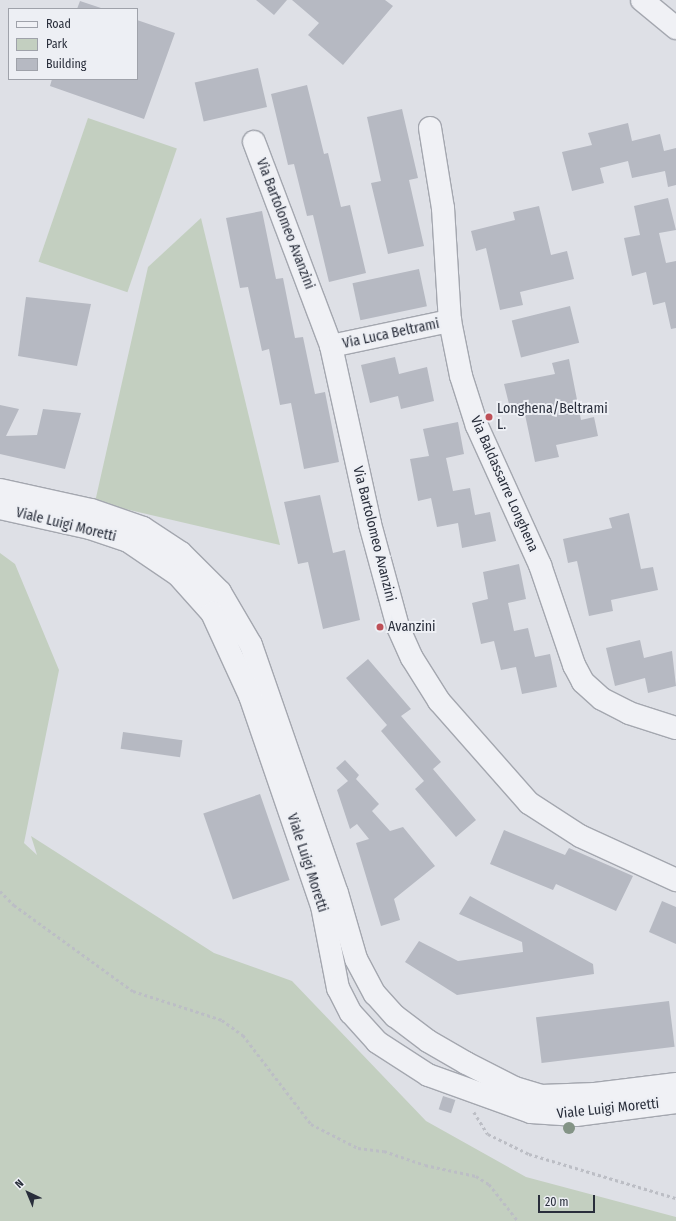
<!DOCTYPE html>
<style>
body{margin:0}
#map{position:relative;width:676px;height:1221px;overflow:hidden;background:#dee0e6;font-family:"Fira Sans Condensed",sans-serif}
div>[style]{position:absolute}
.green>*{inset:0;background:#c3cfc0;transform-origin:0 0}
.building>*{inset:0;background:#b6b9c2;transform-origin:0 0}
.path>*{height:2.5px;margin-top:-1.25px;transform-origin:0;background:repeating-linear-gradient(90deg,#bcbec5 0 3px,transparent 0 6px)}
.roads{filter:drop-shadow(1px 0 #a4a7af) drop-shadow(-1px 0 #a4a7af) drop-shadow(0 1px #a4a7af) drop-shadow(0 -1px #a4a7af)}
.minor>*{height:22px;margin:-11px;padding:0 11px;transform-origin:11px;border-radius:11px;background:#f0f1f5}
.trees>*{width:12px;height:12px;margin:-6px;border-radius:50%;background:#849486}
.dots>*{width:11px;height:11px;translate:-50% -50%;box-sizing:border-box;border:2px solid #edeff4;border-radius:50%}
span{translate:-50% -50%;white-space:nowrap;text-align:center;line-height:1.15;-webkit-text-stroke:4px #edeff4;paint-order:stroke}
.street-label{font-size:14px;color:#292e3b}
.poi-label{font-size:14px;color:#292e3b}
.left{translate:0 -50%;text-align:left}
.legend{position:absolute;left:8px;top:8px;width:130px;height:72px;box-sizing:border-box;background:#edeff4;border:1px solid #9fa2aa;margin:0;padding:5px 7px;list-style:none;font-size:12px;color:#292e3b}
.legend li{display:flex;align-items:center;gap:8px;height:20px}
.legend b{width:20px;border:1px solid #9fa2aa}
.north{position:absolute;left:8px;top:1173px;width:40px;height:40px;-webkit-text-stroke:3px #edeff4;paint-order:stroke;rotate:316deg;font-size:11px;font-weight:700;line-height:16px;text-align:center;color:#292e3b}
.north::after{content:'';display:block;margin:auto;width:14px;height:18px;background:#292e3b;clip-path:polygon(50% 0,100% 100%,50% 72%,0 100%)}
.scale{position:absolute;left:538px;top:1195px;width:57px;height:18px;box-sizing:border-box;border:2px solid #292e3b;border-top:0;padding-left:5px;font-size:12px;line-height:14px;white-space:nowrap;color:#292e3b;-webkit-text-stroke:3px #edeff4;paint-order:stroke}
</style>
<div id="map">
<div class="green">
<div style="left:88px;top:118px;width:94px;height:152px;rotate:19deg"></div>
<div style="clip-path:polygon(201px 218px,280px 545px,95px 502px,148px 267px)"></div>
<div style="clip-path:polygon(0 553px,15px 564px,59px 670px,24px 843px,37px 855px,31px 836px,214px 953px,292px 981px,426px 1121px,526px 1177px,676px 1217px,676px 1221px,0 1221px)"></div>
</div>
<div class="building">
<div style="clip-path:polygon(256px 0,287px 0,274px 15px)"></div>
<div style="clip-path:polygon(292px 0,385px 0,393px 6px,343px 65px,308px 35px,319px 23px)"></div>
<div style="clip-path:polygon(80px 1px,104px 9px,77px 9px)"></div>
<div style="clip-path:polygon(137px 20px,175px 33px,144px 119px,50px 86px,52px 79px,137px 79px)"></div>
<div style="left:258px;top:68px;width:40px;height:65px;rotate:77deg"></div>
<div style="clip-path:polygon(307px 85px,324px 154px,328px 153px,341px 207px,350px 205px,366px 273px,329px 282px,313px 215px,307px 216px,294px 164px,288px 165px,271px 94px)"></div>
<div style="clip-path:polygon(402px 109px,418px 178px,409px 180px,424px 246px,388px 254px,371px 183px,381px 181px,367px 117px)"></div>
<div style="clip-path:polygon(628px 123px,632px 141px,660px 134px,664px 151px,676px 148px,676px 185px,668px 187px,665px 171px,632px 178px,628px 161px,600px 168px,604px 183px,572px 191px,562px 152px,592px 145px,588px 133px)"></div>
<div style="clip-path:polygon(668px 198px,676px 230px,659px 233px,666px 263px,676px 261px,676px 328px,671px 329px,665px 302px,653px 305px,646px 272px,632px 276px,624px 238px,640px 235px,634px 206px)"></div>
<div style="clip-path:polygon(539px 206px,551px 255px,567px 251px,574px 279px,520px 292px,523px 305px,500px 310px,486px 248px,476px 251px,471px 231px,515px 220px,513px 212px)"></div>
<div style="clip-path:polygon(262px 211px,276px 279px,283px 278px,295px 338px,303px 337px,315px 394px,325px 392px,339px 462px,304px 469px,291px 403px,280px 405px,269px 349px,262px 351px,248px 287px,240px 288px,226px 218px)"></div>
<div style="left:419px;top:269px;width:38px;height:68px;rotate:78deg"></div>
<div style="clip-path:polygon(26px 297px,91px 304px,77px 366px,18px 356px)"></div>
<div style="left:570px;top:306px;width:38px;height:60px;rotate:76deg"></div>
<div style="clip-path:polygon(395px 357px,399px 374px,427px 367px,434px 401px,401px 409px,398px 396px,370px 403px,361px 365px)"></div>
<div style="clip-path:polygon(569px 359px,581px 420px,594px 417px,598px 436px,556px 445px,559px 457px,535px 462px,523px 405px,510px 408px,504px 384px,555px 374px,552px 363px)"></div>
<div style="clip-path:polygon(0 405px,19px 409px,6px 436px,37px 435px,43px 409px,81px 413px,65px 469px,0 454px)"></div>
<div style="clip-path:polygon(458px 422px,464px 454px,446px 458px,453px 491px,470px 488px,475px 515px,490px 512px,496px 541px,462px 548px,458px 523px,437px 527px,431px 498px,418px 501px,410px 459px,429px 456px,423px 429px)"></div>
<div style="clip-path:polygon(320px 495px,333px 553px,345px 550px,360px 620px,323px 629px,308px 562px,298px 564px,284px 502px)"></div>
<div style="clip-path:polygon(629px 513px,641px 569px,653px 567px,658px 590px,611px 600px,613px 611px,589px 616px,577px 561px,568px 563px,563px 539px,612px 528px,609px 518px)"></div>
<div style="clip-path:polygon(519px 564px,526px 599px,508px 603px,514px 631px,528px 628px,535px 657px,550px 654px,557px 687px,522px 694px,516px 667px,501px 670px,494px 641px,481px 644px,472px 603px,488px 599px,483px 572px)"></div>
<div style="clip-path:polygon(640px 640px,644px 658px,672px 651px,676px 686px,648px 693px,645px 678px,615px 686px,606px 648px)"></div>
<div style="clip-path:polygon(368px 659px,411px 709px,401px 716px,441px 762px,433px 769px,476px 820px,456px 837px,415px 789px,424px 781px,381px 731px,387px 725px,346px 678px)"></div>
<div style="left:123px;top:732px;width:60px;height:17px;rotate:8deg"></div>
<div style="clip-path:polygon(345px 760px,359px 775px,356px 779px,379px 804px,372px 811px,390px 831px,403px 827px,435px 866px,394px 899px,400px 920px,381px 926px,356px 843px,369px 839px,357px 824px,350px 829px,337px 790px,348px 781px,336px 768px)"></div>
<div style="left:260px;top:794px;width:91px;height:60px;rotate:71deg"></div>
<div style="clip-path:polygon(504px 830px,565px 855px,569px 848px,633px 876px,616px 911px,556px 884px,553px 890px,490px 864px)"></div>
<div style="clip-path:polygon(470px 896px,593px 964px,594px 974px,457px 995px,405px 962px,419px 941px,458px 961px,523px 952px,522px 942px,459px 914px)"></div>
<div style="clip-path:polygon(662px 901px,676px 907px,676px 944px,649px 932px)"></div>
<div style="left:669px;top:1001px;width:46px;height:134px;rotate:83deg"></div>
<div style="left:443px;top:1096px;width:13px;height:14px;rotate:18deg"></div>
</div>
<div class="path">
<div style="left:0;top:891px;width:20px;rotate:45deg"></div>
<div style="left:14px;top:905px;width:147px;rotate:35.9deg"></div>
<div style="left:133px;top:991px;width:94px;rotate:18deg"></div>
<div style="left:222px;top:1020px;width:26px;rotate:36deg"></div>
<div style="left:243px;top:1035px;width:112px;rotate:52.6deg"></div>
<div style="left:311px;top:1124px;width:53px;rotate:27.1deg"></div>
<div style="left:358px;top:1148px;width:26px;rotate:7deg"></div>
<div style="left:384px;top:1151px;width:43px;rotate:18.9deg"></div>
<div style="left:425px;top:1165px;width:52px;rotate:12.2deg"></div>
<div style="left:476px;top:1176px;width:15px;rotate:32deg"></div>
<div style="left:489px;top:1184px;width:47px;rotate:51.9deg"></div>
<div style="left:474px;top:1112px;width:26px;rotate:58deg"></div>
<div style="left:488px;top:1134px;width:46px;rotate:26deg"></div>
<div style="left:529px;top:1154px;width:153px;rotate:16.7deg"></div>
</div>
<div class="roads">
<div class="minor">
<div style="left:642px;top:0;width:44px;rotate:39.5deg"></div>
<div style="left:430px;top:128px;width:81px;rotate:80.8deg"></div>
<div style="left:443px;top:208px;width:113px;rotate:86.5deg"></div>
<div style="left:450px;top:321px;width:56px;rotate:78.7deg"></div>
<div style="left:461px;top:376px;width:52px;rotate:72.3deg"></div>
<div style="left:477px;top:426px;width:153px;rotate:65.6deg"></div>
<div style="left:540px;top:565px;width:106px;rotate:71.2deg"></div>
<div style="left:574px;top:665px;width:19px;rotate:62deg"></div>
<div style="left:583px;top:682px;width:25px;rotate:42deg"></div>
<div style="left:602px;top:699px;width:30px;rotate:27deg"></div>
<div style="left:629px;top:713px;width:49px;rotate:17.7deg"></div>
<div style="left:254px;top:142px;width:218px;rotate:69.3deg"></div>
<div style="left:331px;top:346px;width:182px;rotate:77.6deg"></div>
<div style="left:370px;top:524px;width:107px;rotate:74.8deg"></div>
<div style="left:398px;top:627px;width:34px;rotate:66deg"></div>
<div style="left:412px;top:658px;width:51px;rotate:57.9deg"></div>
<div style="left:439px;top:701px;width:136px;rotate:48.6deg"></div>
<div style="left:529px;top:803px;width:61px;rotate:32.9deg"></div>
<div style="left:580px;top:836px;width:106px;rotate:24.6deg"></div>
<div style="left:331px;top:346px;width:122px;rotate:-11.9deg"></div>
<div style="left:0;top:490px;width:93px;rotate:12.4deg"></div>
<div style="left:91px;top:510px;width:55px;rotate:19.1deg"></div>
<div style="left:143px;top:528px;width:45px;rotate:33.3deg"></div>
<div style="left:181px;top:553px;width:55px;rotate:45deg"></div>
<div style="left:220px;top:592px;width:61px;rotate:59.7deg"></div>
<div style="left:251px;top:645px;width:262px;rotate:70.9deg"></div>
<div style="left:337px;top:893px;width:69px;rotate:73.9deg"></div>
<div style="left:356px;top:959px;width:40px;rotate:62deg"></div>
<div style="left:375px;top:994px;width:30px;rotate:48deg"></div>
<div style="left:395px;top:1016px;width:41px;rotate:37.1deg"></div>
<div style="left:428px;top:1041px;width:44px;rotate:30.1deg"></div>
<div style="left:466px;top:1063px;width:55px;rotate:27deg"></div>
<div style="left:515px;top:1088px;width:27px;rotate:17deg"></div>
<div style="left:541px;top:1096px;width:54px;rotate:-2.1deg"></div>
<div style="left:595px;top:1094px;width:82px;rotate:-7deg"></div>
<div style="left:0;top:508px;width:92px;rotate:12.5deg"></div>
<div style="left:90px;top:528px;width:40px;rotate:18.9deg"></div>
<div style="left:128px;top:541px;width:60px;rotate:34.2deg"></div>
<div style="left:178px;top:575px;width:51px;rotate:48.2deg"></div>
<div style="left:212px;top:613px;width:91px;rotate:65.4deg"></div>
<div style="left:250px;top:696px;width:222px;rotate:71.1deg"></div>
<div style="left:322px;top:906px;width:84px;rotate:79deg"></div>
<div style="left:338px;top:988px;width:28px;rotate:63deg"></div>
<div style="left:351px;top:1013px;width:39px;rotate:48deg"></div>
<div style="left:377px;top:1042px;width:61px;rotate:32.9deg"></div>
<div style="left:428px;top:1075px;width:109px;rotate:19.8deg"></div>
<div style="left:531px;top:1112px;width:45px;rotate:3.8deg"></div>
<div style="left:576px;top:1115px;width:101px;rotate:-7.4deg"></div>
</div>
</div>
<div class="trees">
<div style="left:569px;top:1128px"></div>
</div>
<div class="dots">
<div style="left:489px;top:417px;background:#be5058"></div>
<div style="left:380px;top:627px;background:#be5058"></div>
</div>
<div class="street-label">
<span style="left:285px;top:224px;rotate:69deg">Via Bartolomeo Avanzini</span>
<span style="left:391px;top:334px;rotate:-12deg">Via Luca Beltrami</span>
<span style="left:504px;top:484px;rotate:66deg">Via Baldassarre Longhena</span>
<span style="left:66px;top:525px;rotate:14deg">Viale Luigi Moretti</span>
<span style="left:374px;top:534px;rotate:76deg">Via Bartolomeo Avanzini</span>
<span style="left:307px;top:863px;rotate:72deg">Viale Luigi Moretti</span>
<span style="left:608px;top:1109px;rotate:-6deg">Viale Luigi Moretti</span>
</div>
<div class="poi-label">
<span class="left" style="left:497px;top:417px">Longhena/Beltrami<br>L.</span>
<span class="left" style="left:388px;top:627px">Avanzini</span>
</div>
<ul class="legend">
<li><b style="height:5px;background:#f0f1f5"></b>Road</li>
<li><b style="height:11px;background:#c3cfc0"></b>Park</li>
<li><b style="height:11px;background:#b6b9c2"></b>Building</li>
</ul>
<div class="north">N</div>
<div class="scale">20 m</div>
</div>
